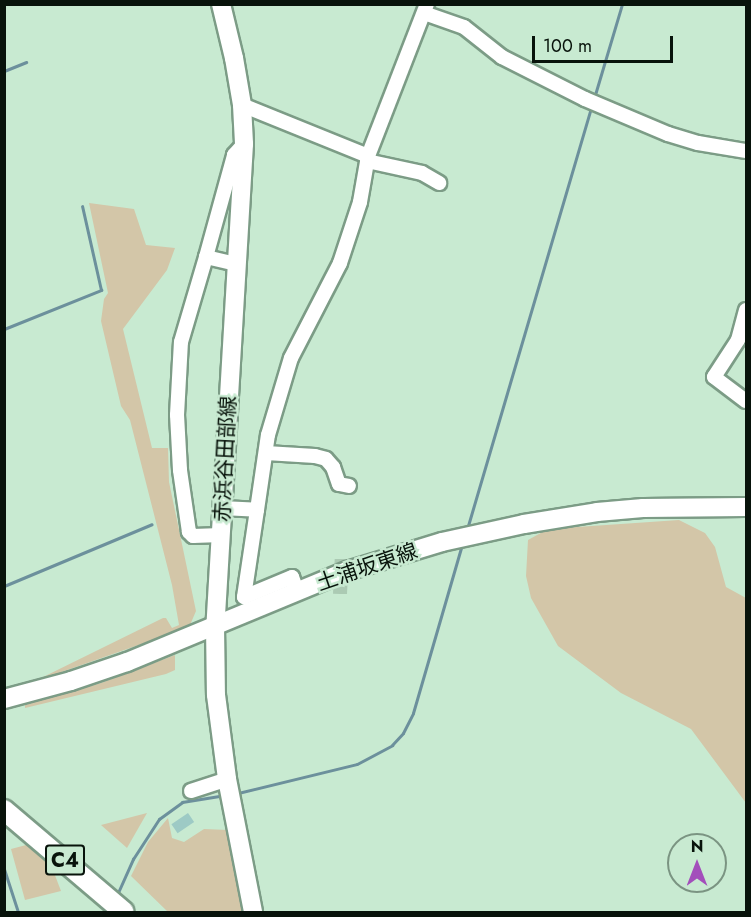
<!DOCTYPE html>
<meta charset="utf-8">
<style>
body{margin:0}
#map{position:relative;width:751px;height:917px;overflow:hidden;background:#c8ead1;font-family:Jost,"Noto Sans JP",sans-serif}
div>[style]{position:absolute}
.green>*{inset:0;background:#d3c6a8}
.stream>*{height:3px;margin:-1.5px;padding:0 1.5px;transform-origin:1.5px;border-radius:1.5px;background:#6c909c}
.building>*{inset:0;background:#9dcac5;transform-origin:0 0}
.minor-tunnel>*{height:14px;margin-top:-7px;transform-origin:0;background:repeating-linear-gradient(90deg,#abcab3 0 14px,transparent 0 21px)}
.roads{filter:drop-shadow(2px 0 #7c9c86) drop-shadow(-2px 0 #7c9c86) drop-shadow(0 2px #7c9c86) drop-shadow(0 -2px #7c9c86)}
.minor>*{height:14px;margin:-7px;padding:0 7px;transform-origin:7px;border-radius:7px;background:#fff}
.major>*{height:18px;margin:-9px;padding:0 9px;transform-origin:9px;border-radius:9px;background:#fff}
.highway>*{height:20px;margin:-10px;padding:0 10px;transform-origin:10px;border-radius:10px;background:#fff}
span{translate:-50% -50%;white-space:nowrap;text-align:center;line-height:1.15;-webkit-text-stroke:5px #c8ead1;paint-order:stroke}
.shield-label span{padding:2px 4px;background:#c8ead1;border:2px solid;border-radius:4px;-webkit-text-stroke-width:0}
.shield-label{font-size:20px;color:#08130b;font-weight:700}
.street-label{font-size:21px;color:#08130b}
.frame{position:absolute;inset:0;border:6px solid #08130b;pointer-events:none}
.north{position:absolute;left:667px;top:833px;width:60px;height:60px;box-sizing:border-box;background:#c8ead1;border:2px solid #7b9482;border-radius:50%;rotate:0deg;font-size:16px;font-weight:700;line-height:24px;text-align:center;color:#08130b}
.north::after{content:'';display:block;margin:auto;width:21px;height:27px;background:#a34ebb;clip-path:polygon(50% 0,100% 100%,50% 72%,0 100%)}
.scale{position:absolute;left:532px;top:36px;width:141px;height:27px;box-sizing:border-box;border:3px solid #08130b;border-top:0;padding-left:8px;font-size:18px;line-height:21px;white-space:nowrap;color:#08130b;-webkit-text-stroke:4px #c8ead1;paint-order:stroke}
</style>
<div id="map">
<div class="green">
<div style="clip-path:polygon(89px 203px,134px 209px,146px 245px,175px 248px,167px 270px,123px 329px,152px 448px,168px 448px,169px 482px,196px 611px,190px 625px,170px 634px,33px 682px,163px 618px,166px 618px,172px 628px,179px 625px,172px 585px,130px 420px,121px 406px,101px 321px,104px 299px,108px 293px)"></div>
<div style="clip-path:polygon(679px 520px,705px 533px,715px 547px,726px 587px,746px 598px,746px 803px,691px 729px,621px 693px,558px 646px,531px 598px,526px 576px,528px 540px,548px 529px)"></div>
<div style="clip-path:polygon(175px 655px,175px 670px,166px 674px,25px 708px,25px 705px,101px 683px)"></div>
<div style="clip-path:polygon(147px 813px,127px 848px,101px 825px)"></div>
<div style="clip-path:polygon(168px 818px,172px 838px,184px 842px,204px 829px,228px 830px,243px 912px,168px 912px,131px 876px,148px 842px)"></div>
<div style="clip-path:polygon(30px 844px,48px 857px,61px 891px,25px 900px,11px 849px)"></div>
</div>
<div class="stream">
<div style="left:4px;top:71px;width:24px;rotate:-22deg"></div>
<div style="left:594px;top:98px;width:98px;rotate:-73.4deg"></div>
<div style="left:4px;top:329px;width:105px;rotate:-21.9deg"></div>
<div style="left:101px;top:290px;width:86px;rotate:-102.7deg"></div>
<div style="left:467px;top:529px;width:440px;rotate:-73.6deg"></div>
<div style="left:4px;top:586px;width:160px;rotate:-22.7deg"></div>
<div style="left:238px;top:793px;width:122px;rotate:-13.7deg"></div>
<div style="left:357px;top:764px;width:40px;rotate:-28deg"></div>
<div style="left:392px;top:745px;width:16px;rotate:-47deg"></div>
<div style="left:403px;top:733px;width:22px;rotate:-63deg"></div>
<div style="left:413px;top:713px;width:176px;rotate:-73.8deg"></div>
<div style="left:4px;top:869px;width:45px;rotate:72deg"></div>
<div style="left:116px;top:897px;width:42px;rotate:-65.9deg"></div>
<div style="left:133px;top:859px;width:48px;rotate:-57deg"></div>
<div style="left:159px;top:819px;width:29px;rotate:-36deg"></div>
<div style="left:182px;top:802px;width:44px;rotate:-9.2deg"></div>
</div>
<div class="building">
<div style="left:188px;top:813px;width:11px;height:20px;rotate:56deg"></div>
</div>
<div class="minor-tunnel">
<div style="left:340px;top:594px;width:41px;rotate:-87.2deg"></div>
</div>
<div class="roads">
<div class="minor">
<div style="left:424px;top:13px;width:42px;rotate:19.3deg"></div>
<div style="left:464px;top:27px;width:48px;rotate:38.3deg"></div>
<div style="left:502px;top:57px;width:93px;rotate:26.8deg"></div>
<div style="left:585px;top:99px;width:90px;rotate:22.9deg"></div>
<div style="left:668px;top:134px;width:31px;rotate:17deg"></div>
<div style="left:698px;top:143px;width:49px;rotate:9.5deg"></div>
<div style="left:242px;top:105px;width:136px;rotate:22deg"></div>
<div style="left:367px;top:161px;width:56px;rotate:12.3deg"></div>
<div style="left:422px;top:173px;width:20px;rotate:30deg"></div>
<div style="left:206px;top:257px;width:106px;rotate:-74.6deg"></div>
<div style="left:234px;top:155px;width:15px;rotate:-48deg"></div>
<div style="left:746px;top:310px;width:31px;rotate:105deg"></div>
<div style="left:738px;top:340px;width:44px;rotate:123deg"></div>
<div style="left:714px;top:377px;width:40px;rotate:37deg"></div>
<div style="left:266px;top:453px;width:49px;rotate:3.5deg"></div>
<div style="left:315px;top:456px;width:11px;rotate:15deg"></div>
<div style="left:326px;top:459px;width:11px;rotate:49deg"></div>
<div style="left:333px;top:467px;width:18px;rotate:71deg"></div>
<div style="left:339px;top:484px;width:10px;rotate:11deg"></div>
<div style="left:222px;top:508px;width:35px;rotate:3deg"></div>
<div style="left:257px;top:510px;width:76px;rotate:-81.7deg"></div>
<div style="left:268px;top:435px;width:80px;rotate:-73.4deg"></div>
<div style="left:291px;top:358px;width:107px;rotate:-62.7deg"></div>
<div style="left:340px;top:263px;width:64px;rotate:-71.8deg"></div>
<div style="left:360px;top:202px;width:47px;rotate:-80.1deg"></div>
<div style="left:368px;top:156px;width:163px;rotate:-68.8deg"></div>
<div style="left:257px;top:510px;width:88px;rotate:98.5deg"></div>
<div style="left:244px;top:597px;width:52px;rotate:-22.6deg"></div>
<div style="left:292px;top:577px;width:15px;rotate:70deg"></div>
<div style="left:221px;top:535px;width:28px;rotate:178deg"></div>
<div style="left:193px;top:536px;width:6px;rotate:-135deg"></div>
<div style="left:189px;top:532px;width:63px;rotate:-98.3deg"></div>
<div style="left:180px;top:470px;width:55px;rotate:-93.1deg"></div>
<div style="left:177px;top:415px;width:73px;rotate:-86.9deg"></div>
<div style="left:181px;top:342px;width:89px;rotate:-73.6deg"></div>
<div style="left:206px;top:257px;width:32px;rotate:13deg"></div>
<div style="left:191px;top:791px;width:38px;rotate:-18deg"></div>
</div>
<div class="major">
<div style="left:221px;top:4px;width:56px;rotate:76.5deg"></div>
<div style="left:234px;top:58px;width:48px;rotate:80.3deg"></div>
<div style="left:242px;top:105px;width:39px;rotate:87deg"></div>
<div style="left:244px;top:144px;width:483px;rotate:93.4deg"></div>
<div style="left:215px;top:626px;width:69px;rotate:89.2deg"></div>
<div style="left:216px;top:695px;width:85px;rotate:82.5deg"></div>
<div style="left:227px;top:779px;width:136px;rotate:78.9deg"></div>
<div style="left:4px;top:699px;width:69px;rotate:-15deg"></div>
<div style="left:71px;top:681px;width:59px;rotate:-18.7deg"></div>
<div style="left:127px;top:662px;width:238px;rotate:-22.5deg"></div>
<div style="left:347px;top:571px;width:99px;rotate:-17deg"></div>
<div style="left:442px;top:542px;width:84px;rotate:-12.4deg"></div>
<div style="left:524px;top:524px;width:74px;rotate:-9.3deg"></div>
<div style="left:597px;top:512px;width:46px;rotate:-5deg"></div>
<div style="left:643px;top:508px;width:103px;rotate:-0.6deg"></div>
</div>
<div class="highway">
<div style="left:4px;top:810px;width:157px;rotate:40.4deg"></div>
</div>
</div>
<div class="shield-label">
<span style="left:65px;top:860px">C4</span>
</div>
<div class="street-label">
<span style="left:225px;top:459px;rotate:-87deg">赤浜谷田部線</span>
<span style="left:367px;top:567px;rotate:-19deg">土浦坂東線</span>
</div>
<div class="frame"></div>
<div class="north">N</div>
<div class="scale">100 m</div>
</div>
